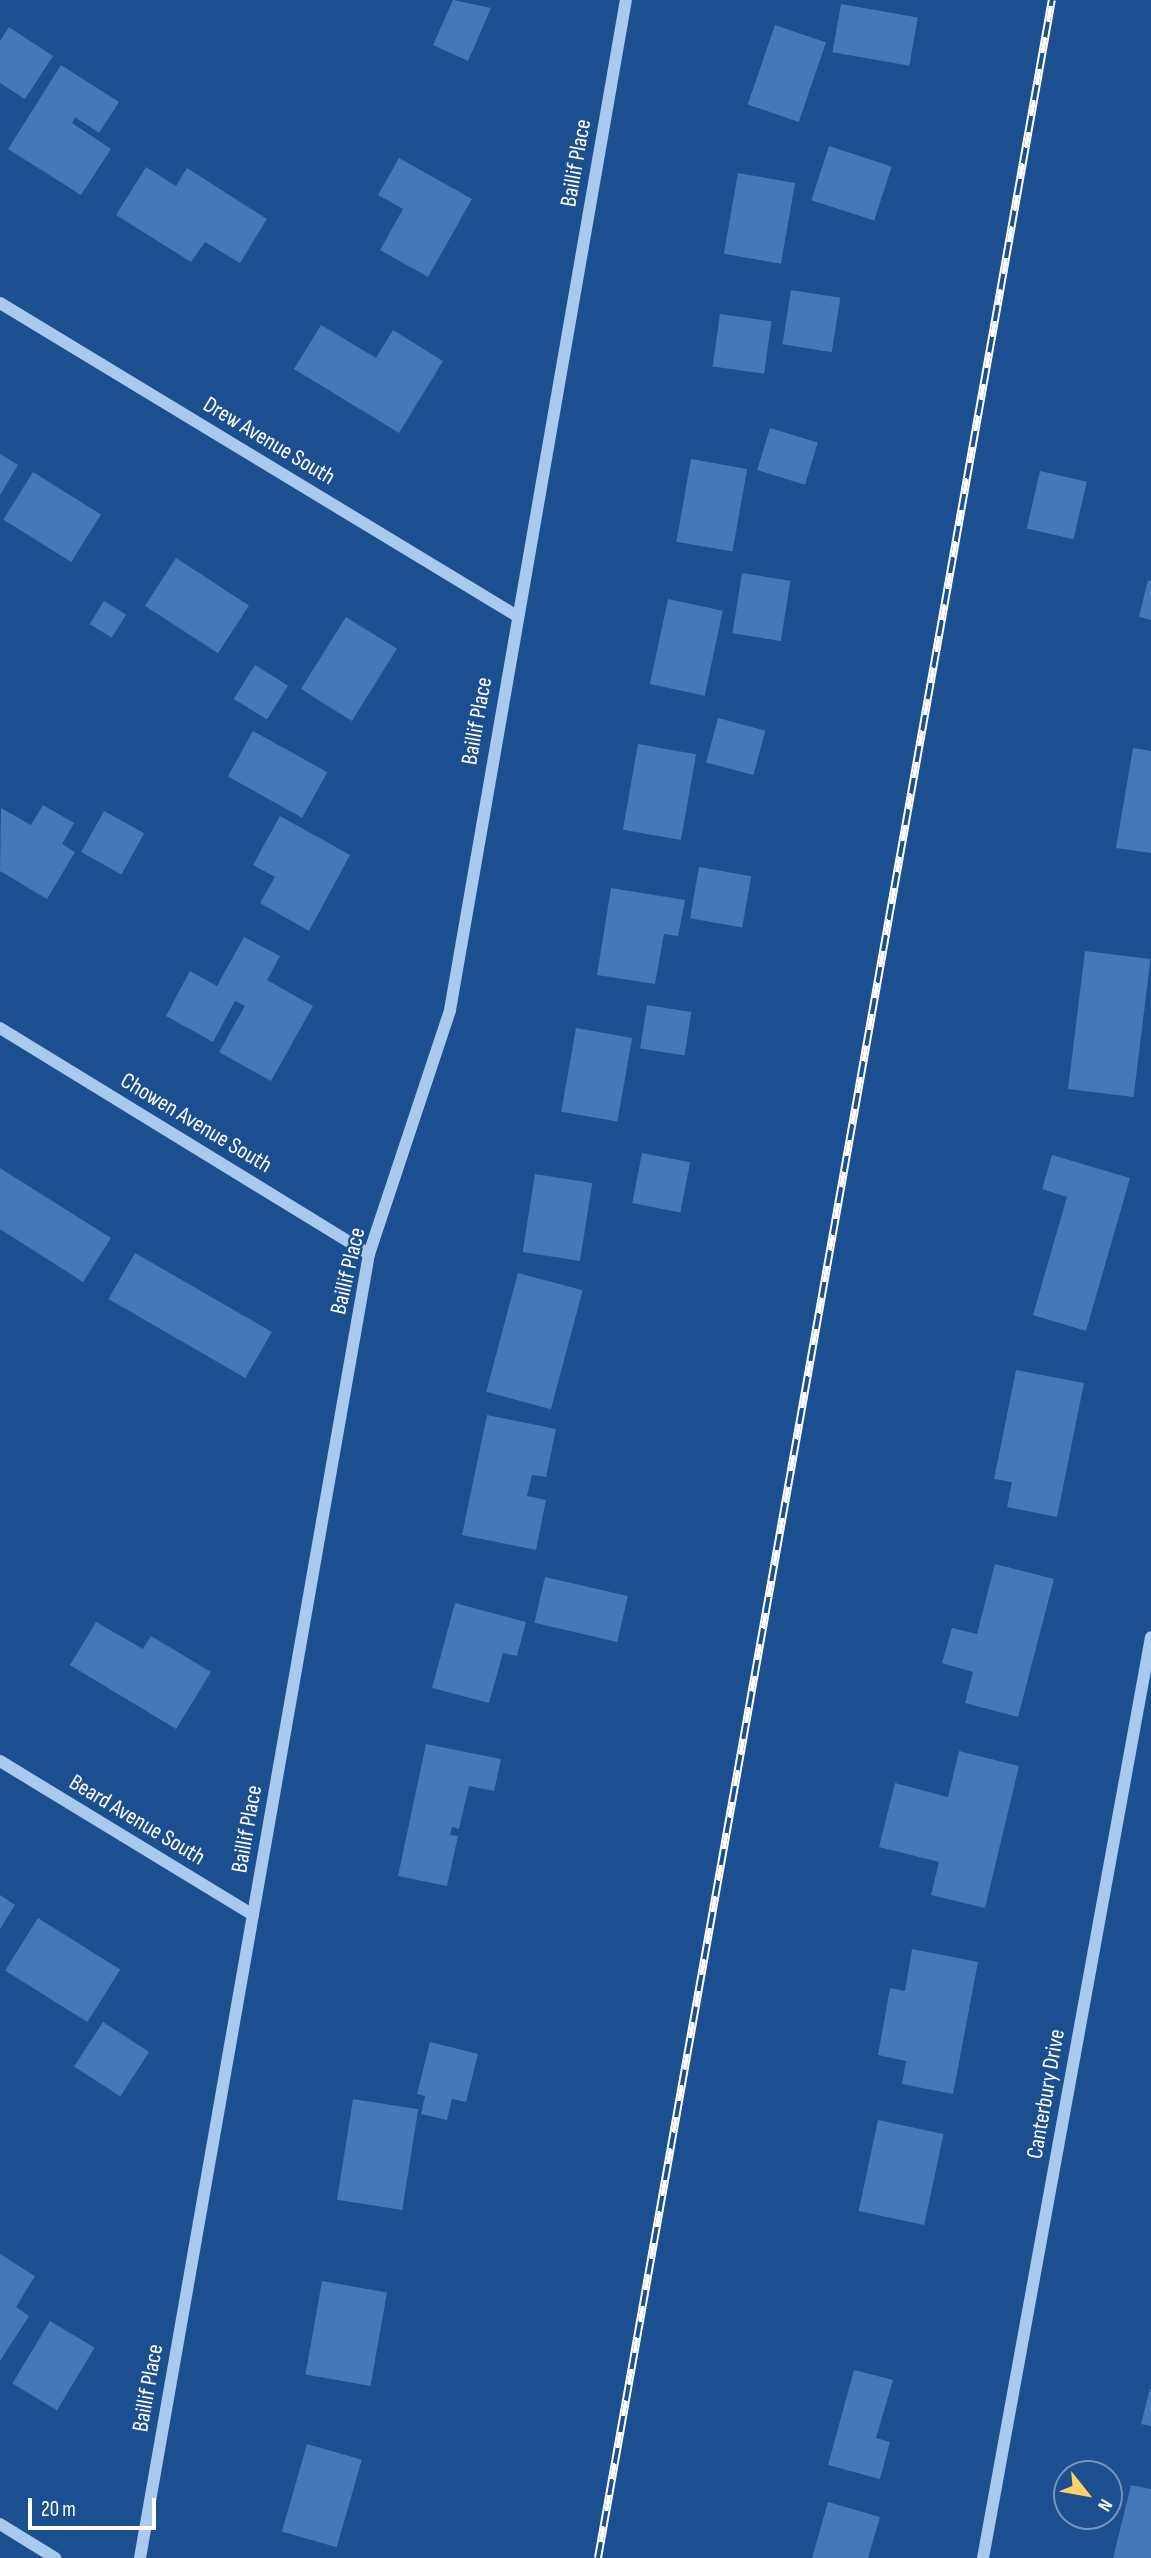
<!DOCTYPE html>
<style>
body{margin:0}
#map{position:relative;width:1151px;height:2558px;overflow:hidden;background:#1b4f8f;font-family:"Sofia Sans Condensed",sans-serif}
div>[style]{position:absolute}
.building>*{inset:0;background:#4478b7;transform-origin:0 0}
.minor>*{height:12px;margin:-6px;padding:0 6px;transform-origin:6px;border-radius:6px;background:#a9c9ee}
.rail>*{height:8px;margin-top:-4px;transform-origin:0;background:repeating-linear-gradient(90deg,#1b4f8f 0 16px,#fff 0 32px);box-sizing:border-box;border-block:2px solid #fff}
span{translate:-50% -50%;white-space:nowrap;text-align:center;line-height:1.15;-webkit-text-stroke:5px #1b4f8f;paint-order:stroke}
.street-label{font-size:23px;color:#fff}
.north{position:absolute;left:1053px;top:2460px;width:70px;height:70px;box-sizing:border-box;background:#1b4f8f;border:2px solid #7695bc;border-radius:50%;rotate:121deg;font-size:19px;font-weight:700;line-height:28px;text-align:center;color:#fff}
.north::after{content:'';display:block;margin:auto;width:24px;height:32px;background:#ffd166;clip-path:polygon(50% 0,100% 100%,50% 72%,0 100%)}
.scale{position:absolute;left:28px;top:2498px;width:128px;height:32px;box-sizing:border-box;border:4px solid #fff;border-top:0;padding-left:9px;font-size:21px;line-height:24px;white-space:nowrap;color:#fff;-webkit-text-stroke:5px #1b4f8f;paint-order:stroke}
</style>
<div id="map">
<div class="building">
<div style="clip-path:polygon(453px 0,491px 8px,468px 61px,433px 45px)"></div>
<div style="left:841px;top:4px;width:78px;height:49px;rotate:10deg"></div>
<div style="left:775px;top:25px;width:54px;height:84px;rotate:19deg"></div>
<div style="clip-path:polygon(9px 27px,53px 56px,25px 99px,0 83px,0 41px)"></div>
<div style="clip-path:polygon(61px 65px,119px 102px,99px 133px,75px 117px,72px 123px,111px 149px,81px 195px,8px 149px)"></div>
<div style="left:829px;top:146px;width:66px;height:57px;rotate:18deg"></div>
<div style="clip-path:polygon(399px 158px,472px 199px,428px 277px,380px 250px,403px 209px,378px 195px)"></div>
<div style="clip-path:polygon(146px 167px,176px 186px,187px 168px,267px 219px,240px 263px,205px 242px,191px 262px,116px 215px)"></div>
<div style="left:738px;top:173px;width:58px;height:82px;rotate:10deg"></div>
<div style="left:791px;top:290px;width:50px;height:55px;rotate:9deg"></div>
<div style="left:720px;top:314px;width:52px;height:53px;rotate:8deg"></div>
<div style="clip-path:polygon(321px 325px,376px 358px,393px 330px,443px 361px,399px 433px,294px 369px)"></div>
<div style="left:770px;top:428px;width:50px;height:44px;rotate:17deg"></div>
<div style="clip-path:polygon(0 454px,18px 465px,0 495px)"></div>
<div style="left:691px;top:459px;width:57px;height:84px;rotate:10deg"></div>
<div style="left:1040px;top:471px;width:48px;height:59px;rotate:13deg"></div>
<div style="left:33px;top:472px;width:80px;height:56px;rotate:32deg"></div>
<div style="left:176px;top:558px;width:87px;height:57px;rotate:33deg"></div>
<div style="left:742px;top:573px;width:49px;height:61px;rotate:9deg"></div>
<div style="clip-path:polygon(1148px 580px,1151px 581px,1151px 620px,1139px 617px)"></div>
<div style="left:668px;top:599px;width:56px;height:87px;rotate:12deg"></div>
<div style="left:104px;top:601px;width:26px;height:27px;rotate:32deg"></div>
<div style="left:346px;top:617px;width:60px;height:85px;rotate:32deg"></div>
<div style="left:255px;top:665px;width:39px;height:40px;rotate:32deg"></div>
<div style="left:718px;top:718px;width:49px;height:46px;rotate:15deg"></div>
<div style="left:253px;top:731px;width:85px;height:52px;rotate:29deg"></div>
<div style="left:638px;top:744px;width:59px;height:87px;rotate:10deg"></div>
<div style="clip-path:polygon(1133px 748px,1151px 751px,1151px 853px,1116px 848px)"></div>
<div style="clip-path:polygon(43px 805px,74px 823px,62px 844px,75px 852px,47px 899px,0 871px,1px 808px,31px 825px)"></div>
<div style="left:104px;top:811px;width:46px;height:47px;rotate:29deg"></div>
<div style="clip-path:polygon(280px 816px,350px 855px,309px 931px,260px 903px,275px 877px,253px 865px)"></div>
<div style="left:699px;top:867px;width:53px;height:52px;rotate:10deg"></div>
<div style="clip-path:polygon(611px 888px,685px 900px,678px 936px,664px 934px,655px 984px,597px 975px)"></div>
<div style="clip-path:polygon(244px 937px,280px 956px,267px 980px,313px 1006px,271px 1081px,219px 1052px,245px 1006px,235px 1001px,213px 1042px,166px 1016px,190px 971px,217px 986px)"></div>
<div style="left:1085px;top:951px;width:66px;height:139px;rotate:7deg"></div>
<div style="left:647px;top:1005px;width:45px;height:44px;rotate:9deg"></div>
<div style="left:576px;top:1028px;width:57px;height:85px;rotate:10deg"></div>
<div style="left:642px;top:1153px;width:49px;height:51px;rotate:11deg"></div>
<div style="clip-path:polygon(1052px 1155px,1130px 1178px,1086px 1331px,1033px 1315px,1067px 1197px,1042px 1189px)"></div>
<div style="clip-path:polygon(0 1168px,111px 1238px,83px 1282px,0 1229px)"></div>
<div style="left:535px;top:1174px;width:58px;height:79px;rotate:9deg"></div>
<div style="left:135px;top:1253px;width:158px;height:53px;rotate:30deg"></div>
<div style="left:518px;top:1273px;width:67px;height:123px;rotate:15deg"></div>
<div style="clip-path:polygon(1016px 1370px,1084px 1383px,1057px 1517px,1007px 1507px,1012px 1482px,994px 1479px)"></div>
<div style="clip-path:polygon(487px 1415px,556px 1429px,546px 1477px,532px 1475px,527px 1496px,546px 1500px,536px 1550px,462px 1535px)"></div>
<div style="clip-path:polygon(995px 1564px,1054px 1579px,1018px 1717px,965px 1703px,973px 1672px,942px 1663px,952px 1628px,977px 1634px)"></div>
<div style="left:545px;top:1577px;width:85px;height:47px;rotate:13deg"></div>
<div style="clip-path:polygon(455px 1603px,526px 1622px,517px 1656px,503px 1653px,489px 1703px,432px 1688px)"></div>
<div style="clip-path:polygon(96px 1622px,143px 1649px,151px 1636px,211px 1672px,176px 1729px,70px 1665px)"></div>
<div style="clip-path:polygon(426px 1744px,501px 1759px,494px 1791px,469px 1786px,459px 1829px,452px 1827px,450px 1835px,458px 1836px,447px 1886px,398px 1876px)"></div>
<div style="clip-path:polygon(959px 1751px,1019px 1766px,985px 1908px,931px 1895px,939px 1862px,879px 1847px,895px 1783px,948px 1797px)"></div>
<div style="clip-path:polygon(0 1895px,15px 1905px,0 1929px)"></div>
<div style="left:38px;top:1918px;width:97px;height:62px;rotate:32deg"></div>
<div style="clip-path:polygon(912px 1949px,978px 1962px,953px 2094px,902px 2084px,906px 2061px,878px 2055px,890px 1988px,905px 1991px)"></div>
<div style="left:103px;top:2022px;width:55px;height:53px;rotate:33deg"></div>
<div style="clip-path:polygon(430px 2042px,478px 2054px,466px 2102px,452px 2099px,447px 2120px,421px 2114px,425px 2096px,417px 2094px)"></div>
<div style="left:353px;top:2099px;width:66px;height:102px;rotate:9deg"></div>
<div style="left:878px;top:2120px;width:67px;height:93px;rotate:12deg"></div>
<div style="clip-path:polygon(0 2254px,35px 2276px,16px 2307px,29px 2316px,0 2361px)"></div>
<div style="left:322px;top:2281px;width:66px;height:95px;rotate:10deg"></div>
<div style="left:50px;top:2321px;width:52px;height:73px;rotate:31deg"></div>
<div style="clip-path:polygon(854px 2370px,893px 2380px,876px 2438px,890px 2442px,880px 2479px,828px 2465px)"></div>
<div style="clip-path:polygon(1150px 2389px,1151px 2389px,1151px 2426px,1141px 2424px)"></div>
<div style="left:307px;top:2444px;width:57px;height:91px;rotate:16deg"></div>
<div style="clip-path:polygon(1131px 2485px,1151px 2489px,1151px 2558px,1113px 2558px)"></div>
<div style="clip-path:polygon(828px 2502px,880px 2517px,868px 2558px,812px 2558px)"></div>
</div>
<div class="minor">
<div style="left:0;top:303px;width:604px;rotate:31.19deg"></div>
<div style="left:0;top:1028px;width:433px;rotate:31.5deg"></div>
<div style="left:0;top:1761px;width:296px;rotate:31.3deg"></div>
<div style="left:0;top:2524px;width:65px;rotate:31.7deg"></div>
<div style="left:140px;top:2558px;width:1324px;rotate:-80.04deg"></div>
<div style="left:369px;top:1254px;width:257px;rotate:-71.6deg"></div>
<div style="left:450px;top:1010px;width:1025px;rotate:-80.12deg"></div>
<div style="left:983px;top:2558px;width:936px;rotate:-79.66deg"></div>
</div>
<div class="rail">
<div style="left:598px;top:2558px;width:2598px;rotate:-79.94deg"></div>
</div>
<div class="street-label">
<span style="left:576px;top:163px;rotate:-80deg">Baillif Place</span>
<span style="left:269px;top:441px;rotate:31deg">Drew Avenue South</span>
<span style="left:477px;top:721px;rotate:-80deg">Baillif Place</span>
<span style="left:196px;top:1123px;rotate:31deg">Chowen Avenue South</span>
<span style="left:348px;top:1271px;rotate:-77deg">Baillif Place</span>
<span style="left:137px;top:1820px;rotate:31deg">Beard Avenue South</span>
<span style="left:247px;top:1829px;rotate:-80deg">Baillif Place</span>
<span style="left:1046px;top:2094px;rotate:-80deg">Canterbury Drive</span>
<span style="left:148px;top:2388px;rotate:-80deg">Baillif Place</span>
</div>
<div class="north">N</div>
<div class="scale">20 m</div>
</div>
